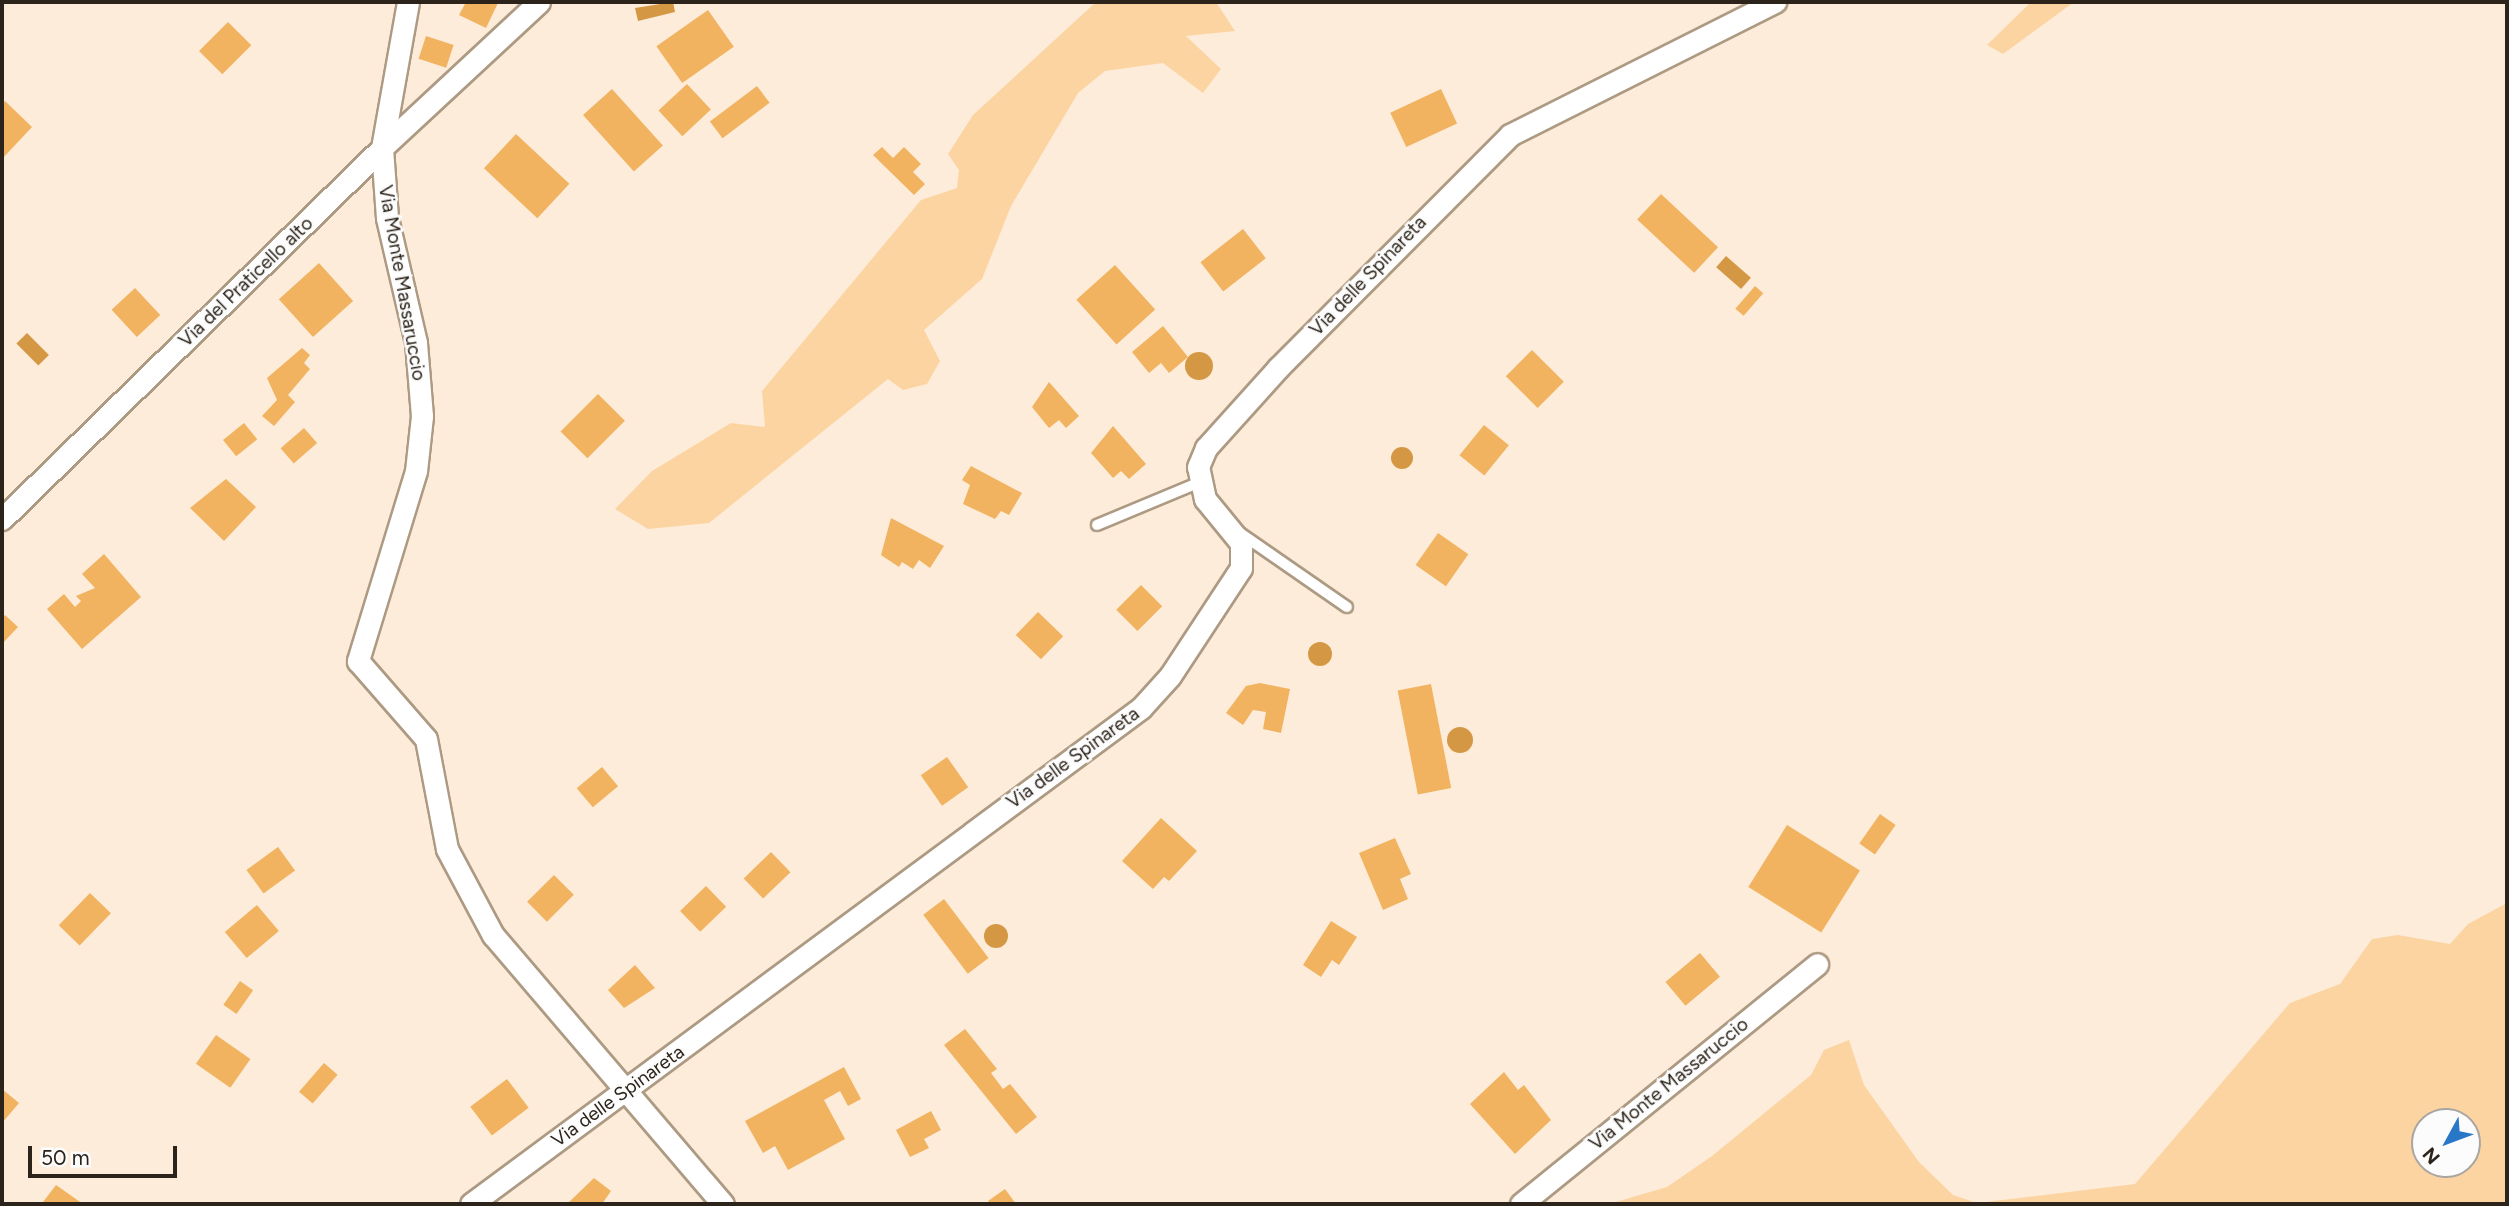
<!DOCTYPE html>
<style>
body{margin:0}
#map{position:relative;width:2509px;height:1206px;overflow:hidden;background:#fdecd9;font-family:Figtree,sans-serif}
div>[style]{position:absolute}
.green>*{inset:0;background:#fcd4a2}
.water>*{inset:0;background:#d49844;transform-origin:0 0}
.round{border-radius:50%}
.building>*{inset:0;background:#f1b360;transform-origin:0 0}
.roads{filter:drop-shadow(2px 0 #ad9a83) drop-shadow(-2px 0 #ad9a83) drop-shadow(0 2px #ad9a83) drop-shadow(0 -2px #ad9a83)}
.service>*{height:10px;margin:-5px;padding:0 5px;transform-origin:5px;border-radius:5px;background:#fff}
.minor>*{height:21px;margin:-10.5px;padding:0 10.5px;transform-origin:10.5px;border-radius:10.5px;background:#fff}
span{translate:-50% -50%;white-space:nowrap;text-align:center;line-height:1.15;-webkit-text-stroke:5px #fcfcfc;paint-order:stroke}
.street-label{font-size:19px;color:#2c241b}
.frame{position:absolute;inset:0;border:4px solid #2c241b;pointer-events:none}
.north{position:absolute;left:2411px;top:1108px;width:70px;height:70px;box-sizing:border-box;background:#fcfcfc;border:2px solid #a9a6a2;border-radius:50%;rotate:229deg;font-size:19px;font-weight:700;line-height:28px;text-align:center;color:#2c241b}
.north::after{content:'';display:block;margin:auto;width:24px;height:32px;background:#2978c7;clip-path:polygon(50% 0,100% 100%,50% 72%,0 100%)}
.scale{position:absolute;left:28px;top:1146px;width:149px;height:32px;box-sizing:border-box;border:4px solid #2c241b;border-top:0;padding-left:9px;font-size:21px;line-height:24px;white-space:nowrap;color:#2c241b;-webkit-text-stroke:5px #fcfcfc;paint-order:stroke}
</style>
<div id="map">
<div class="green">
<div style="clip-path:polygon(1096px 2px,1216px 2px,1235px 31px,1186px 36px,1221px 69px,1203px 93px,1163px 63px,1105px 71px,1078px 93px,1011px 206px,982px 279px,924px 330px,940px 361px,927px 384px,903px 390px,888px 379px,709px 523px,648px 529px,615px 509px,652px 471px,731px 423px,765px 427px,762px 391px,921px 200px,957px 188px,959px 170px,948px 154px,973px 115px)"></div>
<div style="clip-path:polygon(2031px 2px,2074px 2px,2003px 54px,1987px 45px)"></div>
<div style="clip-path:polygon(evenodd,2507px 903px,2507px 1204px,1609px 1204px,1667px 1187px,1712px 1156px,1811px 1075px,1824px 1050px,1849px 1040px,1864px 1085px,1919px 1162px,1953px 1195px,1977px 1203px,2135px 1184px,2290px 1003px,2340px 984px,2372px 939px,2398px 935px,2450px 944px,2468px 924px,2507px 903px,2425px 1122px,2467px 1122px,2467px 1164px,2425px 1164px,2425px 1122px)"></div>
</div>
<div class="water">
<div style="clip-path:polygon(673px 2px,675px 12px,638px 21px,635px 8px)"></div>
<div style="left:1726px;top:256px;width:33px;height:15px;rotate:41deg"></div>
<div style="left:27px;top:333px;width:31px;height:15px;rotate:45deg"></div>
<div class="round" style="left:1185px;top:352px;width:28px;height:28px"></div>
<div class="round" style="left:1391px;top:447px;width:22px;height:22px"></div>
<div class="round" style="left:1308px;top:642px;width:24px;height:24px"></div>
<div class="round" style="left:1447px;top:727px;width:26px;height:26px"></div>
<div class="round" style="left:984px;top:924px;width:24px;height:24px"></div>
</div>
<div class="building">
<div style="clip-path:polygon(466px 2px,498px 3px,486px 28px,459px 15px)"></div>
<div style="left:708px;top:10px;width:45px;height:63px;rotate:55deg"></div>
<div style="left:228px;top:22px;width:33px;height:41px;rotate:45deg"></div>
<div style="left:426px;top:36px;width:29px;height:24px;rotate:18deg"></div>
<div style="left:687px;top:84px;width:35px;height:39px;rotate:47deg"></div>
<div style="left:757px;top:86px;width:21px;height:59px;rotate:53deg"></div>
<div style="left:612px;top:89px;width:76px;height:39px;rotate:48deg"></div>
<div style="left:1441px;top:89px;width:38px;height:56px;rotate:65deg"></div>
<div style="clip-path:polygon(5px 101px,32px 127px,2px 159px,2px 105px)"></div>
<div style="left:516px;top:134px;width:73px;height:47px;rotate:43deg"></div>
<div style="clip-path:polygon(882px 147px,893px 158px,904px 147px,921px 164px,913px 172px,925px 184px,914px 195px,873px 155px)"></div>
<div style="left:1661px;top:194px;width:78px;height:35px;rotate:43deg"></div>
<div style="left:1243px;top:229px;width:37px;height:54px;rotate:52deg"></div>
<div style="left:319px;top:263px;width:51px;height:54px;rotate:48deg"></div>
<div style="left:1115px;top:265px;width:60px;height:52px;rotate:48deg"></div>
<div style="left:1755px;top:286px;width:11px;height:30px;rotate:41deg"></div>
<div style="left:135px;top:288px;width:37px;height:32px;rotate:47deg"></div>
<div style="clip-path:polygon(1163px 326px,1188px 357px,1169px 373px,1161px 363px,1149px 373px,1132px 352px)"></div>
<div style="clip-path:polygon(302px 348px,310px 355px,304px 363px,310px 369px,288px 395px,295px 402px,274px 426px,262px 416px,277px 400px,267px 378px)"></div>
<div style="left:1532px;top:350px;width:45px;height:37px;rotate:45deg"></div>
<div style="clip-path:polygon(1049px 382px,1079px 416px,1066px 428px,1059px 420px,1049px 428px,1032px 407px)"></div>
<div style="left:598px;top:394px;width:38px;height:53px;rotate:45deg"></div>
<div style="left:244px;top:423px;width:21px;height:27px;rotate:51deg"></div>
<div style="left:1484px;top:425px;width:32px;height:39px;rotate:39deg"></div>
<div style="clip-path:polygon(1113px 426px,1146px 464px,1129px 479px,1121px 471px,1113px 478px,1091px 453px)"></div>
<div style="left:304px;top:428px;width:20px;height:31px;rotate:49deg"></div>
<div style="clip-path:polygon(971px 466px,1022px 493px,1009px 515px,1001px 511px,995px 519px,963px 504px,970px 485px,962px 480px)"></div>
<div style="clip-path:polygon(226px 479px,256px 507px,224px 541px,190px 508px)"></div>
<div style="clip-path:polygon(891px 518px,944px 546px,930px 568px,919px 560px,913px 569px,902px 562px,899px 567px,881px 555px)"></div>
<div style="left:1438px;top:533px;width:37px;height:39px;rotate:35deg"></div>
<div style="clip-path:polygon(104px 554px,141px 597px,82px 649px,47px 609px,64px 594px,75px 607px,81px 601px,76px 596px,95px 588px,82px 574px)"></div>
<div style="left:1141px;top:585px;width:30px;height:35px;rotate:45deg"></div>
<div style="left:1038px;top:612px;width:35px;height:32px;rotate:44deg"></div>
<div style="clip-path:polygon(5px 615px,18px 627px,2px 644px,2px 618px)"></div>
<div style="clip-path:polygon(1260px 683px,1290px 689px,1281px 733px,1263px 729px,1266px 712px,1253px 710px,1243px 725px,1226px 713px,1246px 686px)"></div>
<div style="left:1431px;top:684px;width:106px;height:34px;rotate:79deg"></div>
<div style="left:947px;top:757px;width:37px;height:32px;rotate:55deg"></div>
<div style="left:602px;top:767px;width:25px;height:33px;rotate:50deg"></div>
<div style="left:1880px;top:814px;width:19px;height:36px;rotate:35deg"></div>
<div style="clip-path:polygon(1161px 818px,1197px 851px,1169px 881px,1164px 877px,1153px 889px,1122px 861px)"></div>
<div style="left:1787px;top:825px;width:86px;height:73px;rotate:32deg"></div>
<div style="clip-path:polygon(1395px 838px,1411px 874px,1400px 879px,1408px 899px,1383px 910px,1359px 853px)"></div>
<div style="left:278px;top:847px;width:29px;height:39px;rotate:54deg"></div>
<div style="left:771px;top:852px;width:28px;height:38px;rotate:46deg"></div>
<div style="left:554px;top:875px;width:28px;height:38px;rotate:45deg"></div>
<div style="left:706px;top:886px;width:29px;height:36px;rotate:46deg"></div>
<div style="left:90px;top:893px;width:29px;height:45px;rotate:44deg"></div>
<div style="left:944px;top:899px;width:74px;height:26px;rotate:53deg"></div>
<div style="left:257px;top:905px;width:34px;height:42px;rotate:50deg"></div>
<div style="clip-path:polygon(1331px 921px,1357px 937px,1339px 965px,1332px 960px,1321px 977px,1303px 965px)"></div>
<div style="left:1700px;top:953px;width:31px;height:45px;rotate:50deg"></div>
<div style="clip-path:polygon(635px 965px,655px 988px,624px 1008px,608px 990px)"></div>
<div style="left:240px;top:981px;width:16px;height:29px;rotate:35deg"></div>
<div style="clip-path:polygon(965px 1029px,997px 1069px,991px 1073px,1003px 1089px,1010px 1084px,1037px 1117px,1016px 1134px,944px 1045px)"></div>
<div style="left:216px;top:1035px;width:42px;height:35px;rotate:35deg"></div>
<div style="left:324px;top:1063px;width:18px;height:38px;rotate:41deg"></div>
<div style="clip-path:polygon(844px 1067px,861px 1099px,848px 1106px,840px 1091px,824px 1100px,845px 1139px,788px 1170px,775px 1146px,763px 1153px,745px 1121px)"></div>
<div style="clip-path:polygon(1504px 1072px,1518px 1090px,1524px 1085px,1551px 1120px,1515px 1154px,1470px 1104px)"></div>
<div style="left:507px;top:1079px;width:36px;height:46px;rotate:53deg"></div>
<div style="clip-path:polygon(2px 1089px,19px 1103px,2px 1123px)"></div>
<div style="clip-path:polygon(931px 1111px,941px 1130px,924px 1139px,929px 1148px,910px 1157px,896px 1130px)"></div>
<div style="clip-path:polygon(594px 1178px,611px 1191px,602px 1204px,567px 1204px)"></div>
<div style="clip-path:polygon(56px 1185px,83px 1204px,43px 1202px)"></div>
<div style="clip-path:polygon(1005px 1189px,1016px 1204px,991px 1204px,988px 1201px)"></div>
</div>
<div class="roads">
<div class="service">
<div style="left:1097px;top:525px;width:109px;rotate:-22.6deg"></div>
<div style="left:1240px;top:533px;width:130px;rotate:34.7deg"></div>
</div>
<div class="minor">
<div style="left:539px;top:2px;width:214px;rotate:137.1deg"></div>
<div style="left:382px;top:148px;width:70px;rotate:85.9deg"></div>
<div style="left:387px;top:218px;width:128px;rotate:76.9deg"></div>
<div style="left:416px;top:343px;width:73px;rotate:85.3deg"></div>
<div style="left:422px;top:416px;width:55px;rotate:96.2deg"></div>
<div style="left:416px;top:471px;width:199px;rotate:107deg"></div>
<div style="left:358px;top:661px;width:103px;rotate:48.9deg"></div>
<div style="left:426px;top:739px;width:112px;rotate:79.2deg"></div>
<div style="left:447px;top:849px;width:98px;rotate:61.9deg"></div>
<div style="left:493px;top:935px;width:354px;rotate:49.5deg"></div>
<div style="left:2px;top:519px;width:531px;rotate:-44.31deg"></div>
<div style="left:382px;top:148px;width:148px;rotate:-79.9deg"></div>
<div style="left:471px;top:1204px;width:834px;rotate:-36.51deg"></div>
<div style="left:1141px;top:708px;width:43px;rotate:-47.8deg"></div>
<div style="left:1170px;top:676px;width:129px;rotate:-56.7deg"></div>
<div style="left:1241px;top:568px;width:25px;rotate:-90deg"></div>
<div style="left:1241px;top:543px;width:57px;rotate:-129.3deg"></div>
<div style="left:1205px;top:499px;width:33px;rotate:-102deg"></div>
<div style="left:1198px;top:467px;width:21px;rotate:-67deg"></div>
<div style="left:1206px;top:448px;width:108px;rotate:-48deg"></div>
<div style="left:1278px;top:368px;width:329px;rotate:-45.1deg"></div>
<div style="left:1510px;top:135px;width:297px;rotate:-26.7deg"></div>
<div style="left:1521px;top:1204px;width:381px;rotate:-39deg"></div>
</div>
</div>
<div class="street-label">
<span style="left:1368px;top:276px;rotate:-46deg">Via delle Spinareta</span>
<span style="left:246px;top:282px;rotate:-44deg">Via del Praticello alto</span>
<span style="left:402px;top:283px;rotate:80deg">Via Monte Massaruccio</span>
<span style="left:1073px;top:758px;rotate:-36deg">Via delle Spinareta</span>
<span style="left:1669px;top:1084px;rotate:-39deg">Via Monte Massaruccio</span>
<span style="left:618px;top:1096px;rotate:-36deg">Via delle Spinareta</span>
</div>
<div class="frame"></div>
<div class="north">N</div>
<div class="scale">50 m</div>
</div>
